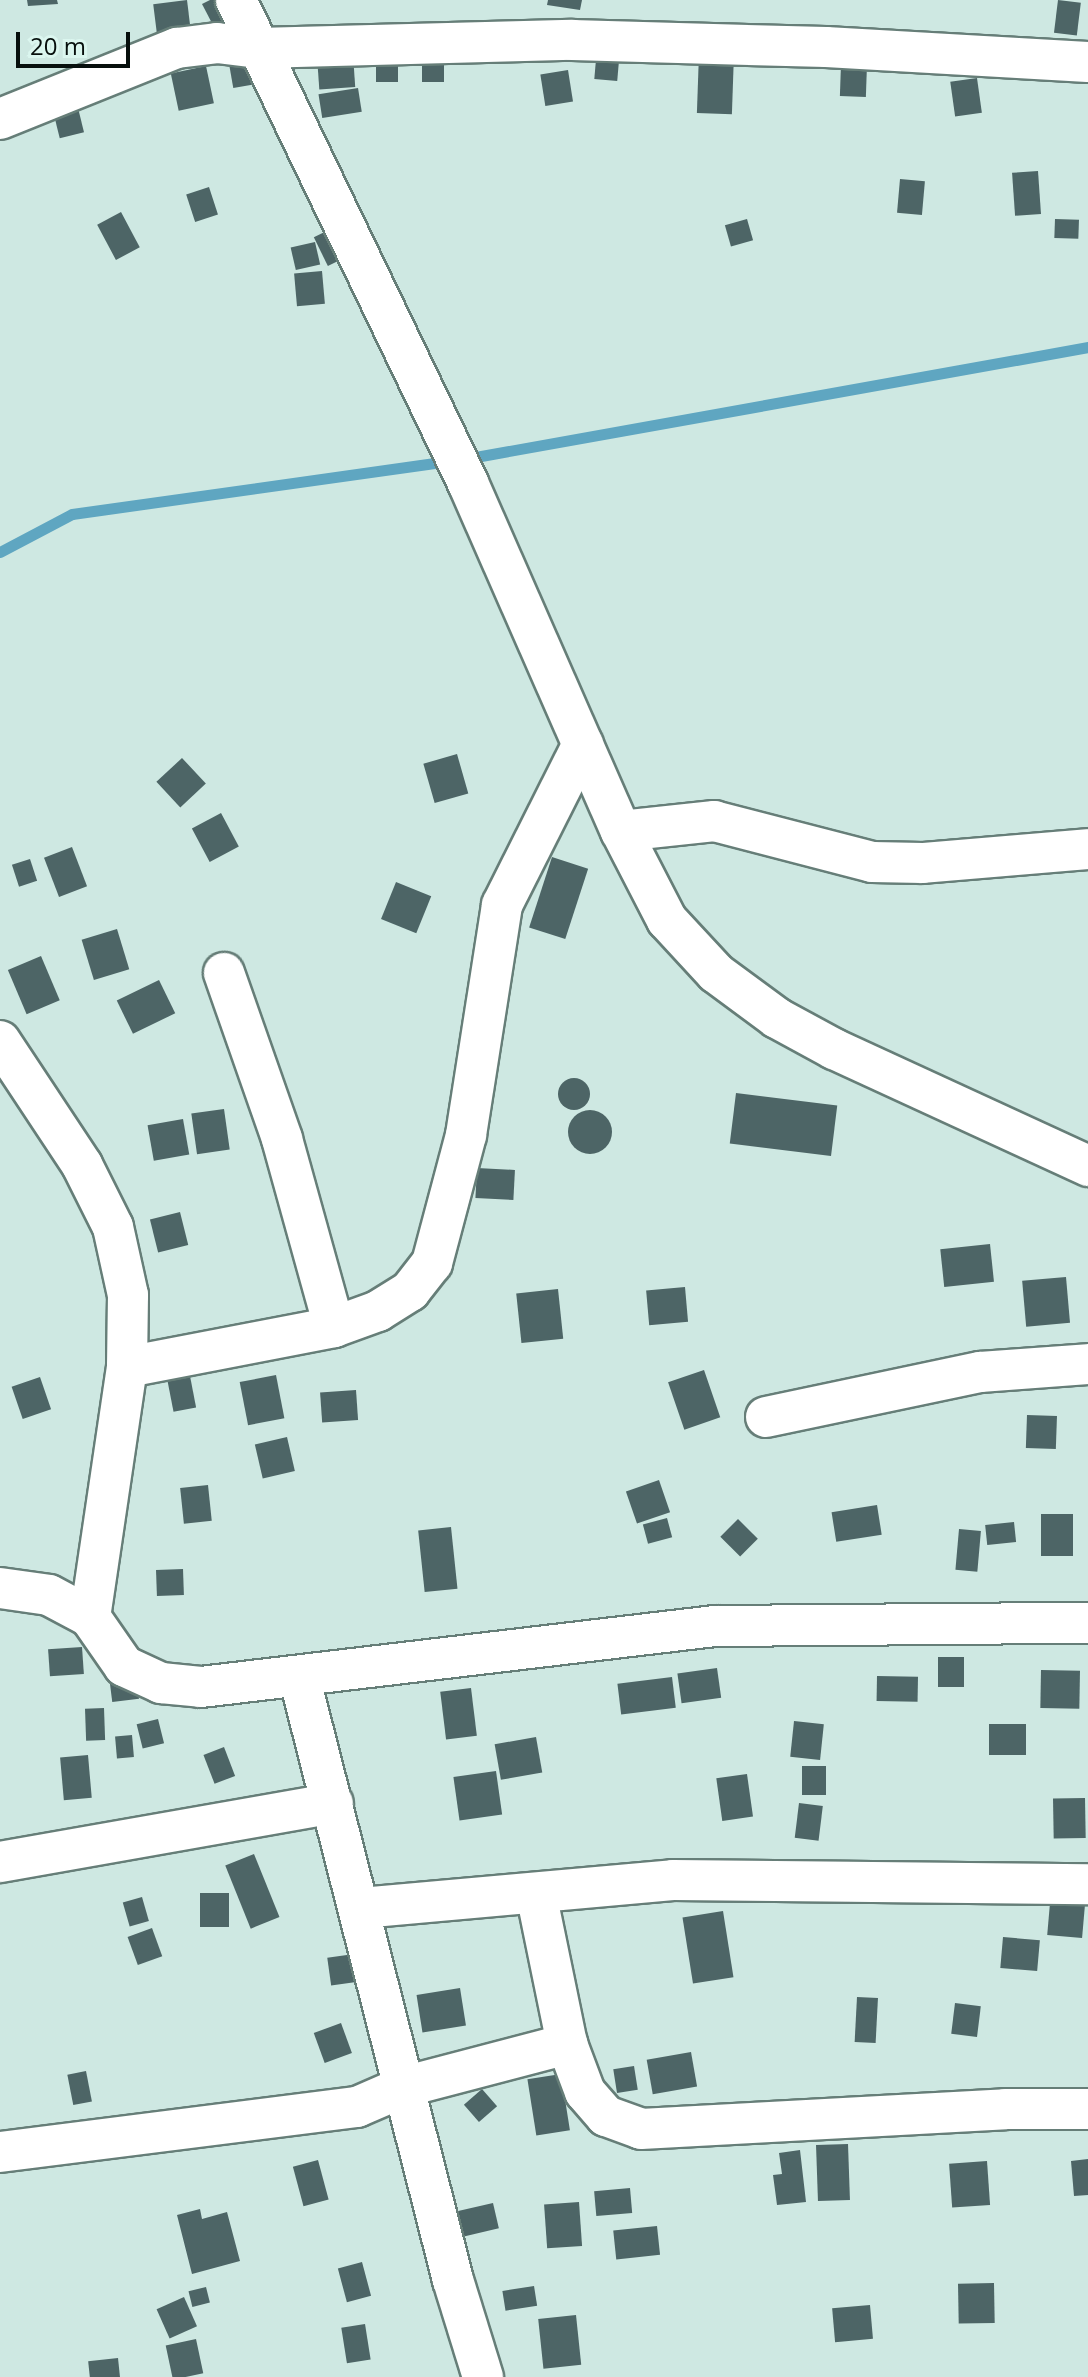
<!DOCTYPE html>
<style>
body{margin:0}
#map{position:relative;width:1088px;height:2377px;overflow:hidden;background:#cee8e2;font-family:"Open Sans",sans-serif}
div>[style]{position:absolute}
.stream>*{height:11px;margin:-5.5px;padding:0 5.5px;transform-origin:5.5px;border-radius:5.5px;background:#5fa6c1}
.building>*{inset:0;background:#4d6566;transform-origin:0 0}
.round{border-radius:50%}
.roads{filter:drop-shadow(2px 0 #667e78) drop-shadow(-2px 0 #667e78) drop-shadow(0 2px #667e78) drop-shadow(0 -2px #667e78)}
.minor>*{height:40px;margin:-20px;padding:0 20px;transform-origin:20px;border-radius:20px;background:#fff}
span{translate:-50% -50%;white-space:nowrap;text-align:center;line-height:1.15;-webkit-text-stroke:8px #dbf6ef;paint-order:stroke}
.scale{position:absolute;left:16px;top:32px;width:114px;height:36px;box-sizing:border-box;border:4px solid #070f0d;border-top:0;padding-left:10px;font-size:24px;line-height:28px;white-space:nowrap;color:#070f0d;-webkit-text-stroke:6px #dbf6ef;paint-order:stroke}
</style>
<div id="map">
<div class="stream">
<div style="left:0;top:552px;width:81px;rotate:-27.8deg"></div>
<div style="left:72px;top:514px;width:402px;rotate:-8deg"></div>
<div style="left:470px;top:458px;width:628px;rotate:-10.18deg"></div>
</div>
<div class="building">
<div style="clip-path:polygon(27px 0,57px 0,58px 4px,28px 6px)"></div>
<div style="left:187px;top:0;width:34px;height:34px;rotate:83deg"></div>
<div style="clip-path:polygon(210px 0,228px 0,237px 19px,215px 29px,202px 4px)"></div>
<div style="clip-path:polygon(548px 0,582px 0,580px 10px,547px 5px)"></div>
<div style="left:1058px;top:0;width:23px;height:33px;rotate:7deg"></div>
<div style="left:597px;top:48px;width:23px;height:31px;rotate:5deg"></div>
<div style="left:422px;top:52px;width:22px;height:30px"></div>
<div style="left:699px;top:53px;width:35px;height:60px;rotate:2deg"></div>
<div style="left:353px;top:55px;width:32px;height:36px;rotate:86deg"></div>
<div style="left:376px;top:58px;width:22px;height:24px"></div>
<div style="left:248px;top:62px;width:23px;height:19px;rotate:80deg"></div>
<div style="left:841px;top:64px;width:26px;height:32px;rotate:2deg"></div>
<div style="left:206px;top:66px;width:38px;height:36px;rotate:78deg"></div>
<div style="left:568px;top:70px;width:32px;height:28px;rotate:81deg"></div>
<div style="left:977px;top:78px;width:35px;height:27px;rotate:82deg"></div>
<div style="left:358px;top:88px;width:24px;height:40px;rotate:81deg"></div>
<div style="left:77px;top:104px;width:29px;height:25px;rotate:76deg"></div>
<div style="left:1038px;top:171px;width:43px;height:26px;rotate:86deg"></div>
<div style="left:900px;top:179px;width:25px;height:34px;rotate:5deg"></div>
<div style="left:209px;top:187px;width:29px;height:24px;rotate:72deg"></div>
<div style="left:121px;top:212px;width:40px;height:27px;rotate:62deg"></div>
<div style="left:747px;top:219px;width:22px;height:23px;rotate:74deg"></div>
<div style="left:1055px;top:219px;width:24px;height:19px;rotate:2deg"></div>
<div style="left:339px;top:225px;width:32px;height:28px;rotate:64deg"></div>
<div style="left:315px;top:242px;width:23px;height:25px;rotate:77deg"></div>
<div style="left:322px;top:271px;width:33px;height:28px;rotate:85deg"></div>
<div style="left:457px;top:754px;width:41px;height:35px;rotate:74deg"></div>
<div style="left:182px;top:758px;width:35px;height:35px;rotate:47deg"></div>
<div style="left:221px;top:813px;width:38px;height:33px;rotate:62deg"></div>
<div style="left:72px;top:847px;width:42px;height:30px;rotate:69deg"></div>
<div style="left:552px;top:857px;width:38px;height:74px;rotate:18deg"></div>
<div style="left:30px;top:859px;width:23px;height:19px;rotate:72deg"></div>
<div style="left:396px;top:882px;width:38px;height:40px;rotate:22deg"></div>
<div style="left:117px;top:929px;width:42px;height:37px;rotate:73deg"></div>
<div style="left:41px;top:956px;width:48px;height:36px;rotate:67deg"></div>
<div style="left:159px;top:980px;width:37px;height:47px;rotate:64deg"></div>
<div class="round" style="left:558px;top:1078px;width:32px;height:32px"></div>
<div style="left:736px;top:1093px;width:102px;height:51px;rotate:7deg"></div>
<div style="left:224px;top:1109px;width:41px;height:33px;rotate:82deg"></div>
<div class="round" style="left:568px;top:1110px;width:44px;height:44px"></div>
<div style="left:183px;top:1119px;width:36px;height:36px;rotate:80deg"></div>
<div style="left:477px;top:1168px;width:38px;height:30px;rotate:3deg"></div>
<div style="left:180px;top:1212px;width:34px;height:31px;rotate:76deg"></div>
<div style="left:990px;top:1244px;width:38px;height:50px;rotate:84deg"></div>
<div style="left:1066px;top:1277px;width:46px;height:44px;rotate:85deg"></div>
<div style="left:685px;top:1287px;width:35px;height:39px;rotate:85deg"></div>
<div style="left:558px;top:1289px;width:50px;height:42px;rotate:84deg"></div>
<div style="left:704px;top:1370px;width:50px;height:38px;rotate:71deg"></div>
<div style="left:276px;top:1375px;width:44px;height:37px;rotate:79deg"></div>
<div style="left:190px;top:1376px;width:32px;height:23px;rotate:79deg"></div>
<div style="left:40px;top:1377px;width:34px;height:30px;rotate:71deg"></div>
<div style="left:356px;top:1390px;width:30px;height:36px;rotate:86deg"></div>
<div style="left:1027px;top:1415px;width:30px;height:33px;rotate:2deg"></div>
<div style="left:287px;top:1437px;width:35px;height:33px;rotate:77deg"></div>
<div style="left:659px;top:1480px;width:34px;height:35px;rotate:71deg"></div>
<div style="left:208px;top:1485px;width:36px;height:28px;rotate:84deg"></div>
<div style="left:877px;top:1505px;width:30px;height:46px;rotate:81deg"></div>
<div style="left:1041px;top:1514px;width:32px;height:42px"></div>
<div style="left:667px;top:1518px;width:20px;height:25px;rotate:75deg"></div>
<div style="left:738px;top:1519px;width:28px;height:25px;rotate:45deg"></div>
<div style="left:1014px;top:1522px;width:20px;height:29px;rotate:84deg"></div>
<div style="left:451px;top:1527px;width:62px;height:33px;rotate:84deg"></div>
<div style="left:959px;top:1529px;width:22px;height:41px;rotate:5deg"></div>
<div style="left:183px;top:1569px;width:26px;height:27px;rotate:88deg"></div>
<div style="left:82px;top:1647px;width:27px;height:34px;rotate:86deg"></div>
<div style="left:938px;top:1657px;width:26px;height:30px"></div>
<div style="left:717px;top:1668px;width:30px;height:40px;rotate:82deg"></div>
<div style="left:1041px;top:1670px;width:39px;height:38px;rotate:1deg"></div>
<div style="left:136px;top:1674px;width:25px;height:27px;rotate:83deg"></div>
<div style="left:877px;top:1676px;width:41px;height:25px;rotate:1deg"></div>
<div style="left:672px;top:1677px;width:31px;height:55px;rotate:83deg"></div>
<div style="left:471px;top:1688px;width:48px;height:31px;rotate:83deg"></div>
<div style="left:104px;top:1708px;width:32px;height:19px;rotate:88deg"></div>
<div style="left:158px;top:1719px;width:25px;height:22px;rotate:76deg"></div>
<div style="left:794px;top:1721px;width:30px;height:36px;rotate:6deg"></div>
<div style="left:989px;top:1724px;width:37px;height:31px"></div>
<div style="left:132px;top:1735px;width:22px;height:17px;rotate:85deg"></div>
<div style="left:536px;top:1737px;width:36px;height:42px;rotate:80deg"></div>
<div style="left:224px;top:1747px;width:31px;height:22px;rotate:69deg"></div>
<div style="left:88px;top:1755px;width:43px;height:28px;rotate:85deg"></div>
<div style="left:802px;top:1766px;width:24px;height:29px"></div>
<div style="left:496px;top:1771px;width:44px;height:43px;rotate:82deg"></div>
<div style="left:747px;top:1774px;width:43px;height:31px;rotate:82deg"></div>
<div style="left:1085px;top:1798px;width:40px;height:32px;rotate:89deg"></div>
<div style="left:799px;top:1803px;width:24px;height:35px;rotate:7deg"></div>
<div style="left:254px;top:1854px;width:68px;height:31px;rotate:68deg"></div>
<div style="left:200px;top:1893px;width:29px;height:34px"></div>
<div style="left:142px;top:1897px;width:25px;height:20px;rotate:74deg"></div>
<div style="left:1050px;top:1903px;width:35px;height:32px;rotate:5deg"></div>
<div style="left:723px;top:1911px;width:67px;height:41px;rotate:81deg"></div>
<div style="left:152px;top:1928px;width:30px;height:26px;rotate:70deg"></div>
<div style="left:1003px;top:1937px;width:37px;height:31px;rotate:5deg"></div>
<div style="left:354px;top:1954px;width:28px;height:27px;rotate:82deg"></div>
<div style="left:460px;top:1988px;width:38px;height:44px;rotate:81deg"></div>
<div style="left:857px;top:1997px;width:21px;height:45px;rotate:3deg"></div>
<div style="left:955px;top:2003px;width:26px;height:31px;rotate:7deg"></div>
<div style="left:341px;top:2023px;width:32px;height:29px;rotate:70deg"></div>
<div style="left:691px;top:2052px;width:35px;height:45px;rotate:80deg"></div>
<div style="left:634px;top:2066px;width:24px;height:21px;rotate:81deg"></div>
<div style="left:86px;top:2071px;width:31px;height:19px;rotate:79deg"></div>
<div style="left:561px;top:2074px;width:57px;height:34px;rotate:81deg"></div>
<div style="left:482px;top:2089px;width:23px;height:24px;rotate:49deg"></div>
<div style="left:848px;top:2144px;width:56px;height:32px;rotate:88deg"></div>
<div style="clip-path:polygon(800px 2150px,806px 2202px,777px 2205px,773px 2175px,782px 2174px,779px 2153px)"></div>
<div style="clip-path:polygon(1088px 2159px,1088px 2195px,1074px 2196px,1071px 2161px)"></div>
<div style="left:318px;top:2160px;width:41px;height:26px;rotate:75deg"></div>
<div style="left:987px;top:2161px;width:44px;height:38px;rotate:86deg"></div>
<div style="left:630px;top:2188px;width:25px;height:36px;rotate:85deg"></div>
<div style="left:579px;top:2202px;width:44px;height:35px;rotate:86deg"></div>
<div style="left:493px;top:2203px;width:26px;height:38px;rotate:77deg"></div>
<div style="clip-path:polygon(200px 2209px,202px 2219px,227px 2212px,240px 2261px,192px 2274px,177px 2215px)"></div>
<div style="left:657px;top:2226px;width:29px;height:44px;rotate:84deg"></div>
<div style="left:362px;top:2262px;width:35px;height:25px;rotate:75deg"></div>
<div style="left:994px;top:2283px;width:40px;height:36px;rotate:89deg"></div>
<div style="left:534px;top:2286px;width:20px;height:32px;rotate:81deg"></div>
<div style="left:206px;top:2287px;width:16px;height:18px;rotate:76deg"></div>
<div style="left:184px;top:2297px;width:32px;height:30px;rotate:66deg"></div>
<div style="left:870px;top:2305px;width:34px;height:38px;rotate:85deg"></div>
<div style="left:576px;top:2315px;width:50px;height:38px;rotate:84deg"></div>
<div style="left:365px;top:2324px;width:36px;height:24px;rotate:81deg"></div>
<div style="left:196px;top:2339px;width:35px;height:31px;rotate:78deg"></div>
<div style="left:118px;top:2358px;width:19px;height:30px;rotate:84deg"></div>
</div>
<div class="roads">
<div class="minor">
<div style="left:236px;top:0;width:536px;rotate:64.34deg"></div>
<div style="left:468px;top:483px;width:380px;rotate:66.3deg"></div>
<div style="left:621px;top:831px;width:100px;rotate:62.7deg"></div>
<div style="left:667px;top:920px;width:72px;rotate:47.2deg"></div>
<div style="left:716px;top:973px;width:76px;rotate:36.4deg"></div>
<div style="left:777px;top:1018px;width:65px;rotate:28.5deg"></div>
<div style="left:834px;top:1049px;width:280px;rotate:24.7deg"></div>
<div style="left:0;top:119px;width:191px;rotate:-21.9deg"></div>
<div style="left:177px;top:48px;width:40px;rotate:-7.1deg"></div>
<div style="left:217px;top:43px;width:41px;rotate:7deg"></div>
<div style="left:258px;top:48px;width:314px;rotate:-1.5deg"></div>
<div style="left:572px;top:40px;width:254px;rotate:1.6deg"></div>
<div style="left:826px;top:47px;width:262px;rotate:3.3deg"></div>
<div style="left:621px;top:831px;width:94px;rotate:-6.1deg"></div>
<div style="left:714px;top:821px;width:163px;rotate:14.5deg"></div>
<div style="left:872px;top:862px;width:51px;rotate:1.1deg"></div>
<div style="left:923px;top:863px;width:166px;rotate:-4.8deg"></div>
<div style="left:224px;top:973px;width:176px;rotate:70.7deg"></div>
<div style="left:282px;top:1139px;width:195px;rotate:74.5deg"></div>
<div style="left:0;top:1041px;width:149px;rotate:56.5deg"></div>
<div style="left:82px;top:1165px;width:69px;rotate:63.4deg"></div>
<div style="left:113px;top:1227px;width:70px;rotate:77.6deg"></div>
<div style="left:128px;top:1295px;width:72px;rotate:90.8deg"></div>
<div style="left:127px;top:1367px;width:253px;rotate:98.4deg"></div>
<div style="left:127px;top:1367px;width:211px;rotate:-10.9deg"></div>
<div style="left:334px;top:1327px;width:47px;rotate:-20deg"></div>
<div style="left:378px;top:1311px;width:38px;rotate:-32deg"></div>
<div style="left:410px;top:1291px;width:36px;rotate:-52deg"></div>
<div style="left:432px;top:1263px;width:132px;rotate:-75.1deg"></div>
<div style="left:466px;top:1135px;width:233px;rotate:-81.1deg"></div>
<div style="left:502px;top:905px;width:180px;rotate:-63.3deg"></div>
<div style="left:766px;top:1417px;width:219px;rotate:-11.9deg"></div>
<div style="left:980px;top:1372px;width:108px;rotate:-4.2deg"></div>
<div style="left:0;top:1588px;width:49px;rotate:8.1deg"></div>
<div style="left:49px;top:1595px;width:47px;rotate:28.2deg"></div>
<div style="left:90px;top:1617px;width:60px;rotate:55.2deg"></div>
<div style="left:124px;top:1666px;width:41px;rotate:24.7deg"></div>
<div style="left:161px;top:1683px;width:40px;rotate:5.7deg"></div>
<div style="left:201px;top:1687px;width:518px;rotate:-6.77deg"></div>
<div style="left:715px;top:1626px;width:373px;rotate:-0.5deg"></div>
<div style="left:299px;top:1676px;width:623px;rotate:75.7deg"></div>
<div style="left:453px;top:2280px;width:102px;rotate:72.8deg"></div>
<div style="left:0;top:1862px;width:338px;rotate:-10deg"></div>
<div style="left:536px;top:1893px;width:154px;rotate:78.4deg"></div>
<div style="left:567px;top:2044px;width:51px;rotate:69.4deg"></div>
<div style="left:585px;top:2092px;width:32px;rotate:49deg"></div>
<div style="left:606px;top:2116px;width:37px;rotate:20deg"></div>
<div style="left:641px;top:2129px;width:365px;rotate:-3.1deg"></div>
<div style="left:1005px;top:2109px;width:83px"></div>
<div style="left:361px;top:1908px;width:313px;rotate:-5.1deg"></div>
<div style="left:673px;top:1880px;width:415px;rotate:0.6deg"></div>
<div style="left:0;top:2152px;width:360px;rotate:-7.2deg"></div>
<div style="left:357px;top:2107px;width:50px;rotate:-23.5deg"></div>
<div style="left:403px;top:2087px;width:170px;rotate:-14.7deg"></div>
</div>
</div>
<div class="scale">20 m</div>
</div>
